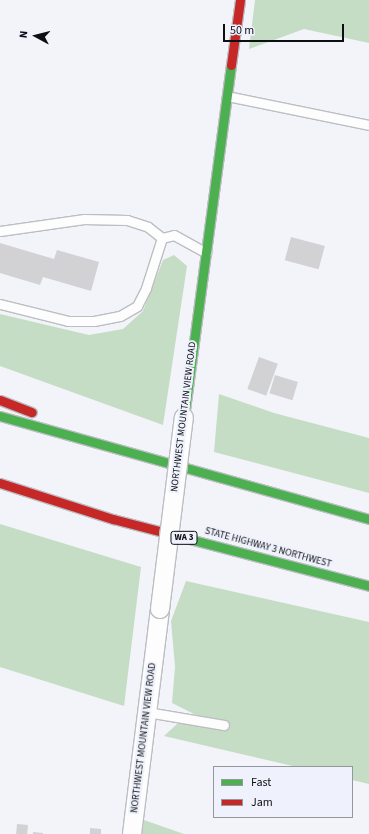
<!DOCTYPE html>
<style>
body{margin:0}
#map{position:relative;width:369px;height:834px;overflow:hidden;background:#f2f4fa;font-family:"Source Sans 3",sans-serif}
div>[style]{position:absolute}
.forest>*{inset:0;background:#c5ddc4}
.building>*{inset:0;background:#d2d1d4;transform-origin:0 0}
.roads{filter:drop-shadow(1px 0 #bcbec2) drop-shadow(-1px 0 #bcbec2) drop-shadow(0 1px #bcbec2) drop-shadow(0 -1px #bcbec2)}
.lane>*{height:9px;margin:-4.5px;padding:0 4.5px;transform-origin:4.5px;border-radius:4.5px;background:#fdfdfe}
.street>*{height:18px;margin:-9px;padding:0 9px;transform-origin:9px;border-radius:9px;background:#fdfdfe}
.fast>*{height:9px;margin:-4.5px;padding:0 4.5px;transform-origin:4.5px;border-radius:4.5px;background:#4caf50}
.jam>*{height:9px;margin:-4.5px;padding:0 4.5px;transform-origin:4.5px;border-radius:4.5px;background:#c62828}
.bridges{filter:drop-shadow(1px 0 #bcbec2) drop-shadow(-1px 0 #bcbec2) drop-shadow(0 1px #bcbec2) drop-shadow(0 -1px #bcbec2)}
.street-bridge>*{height:18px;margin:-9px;padding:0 9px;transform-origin:9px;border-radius:9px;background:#fdfdfe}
span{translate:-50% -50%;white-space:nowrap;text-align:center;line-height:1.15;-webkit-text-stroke:4px #eff2fd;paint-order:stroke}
.shield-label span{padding:1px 3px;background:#eff2fd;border:1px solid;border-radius:3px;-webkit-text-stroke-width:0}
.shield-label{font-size:9px;color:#0e0f12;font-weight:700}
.street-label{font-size:10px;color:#0e0f12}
.legend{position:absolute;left:213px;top:766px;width:140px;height:52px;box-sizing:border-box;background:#eff2fd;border:1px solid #95979f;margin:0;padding:5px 7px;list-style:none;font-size:12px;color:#0e0f12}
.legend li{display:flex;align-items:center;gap:8px;height:20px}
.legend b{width:20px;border:1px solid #95979f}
.north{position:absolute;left:16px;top:16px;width:40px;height:40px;-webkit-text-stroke:3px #eff2fd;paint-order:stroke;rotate:277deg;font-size:11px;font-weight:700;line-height:16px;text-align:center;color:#0e0f12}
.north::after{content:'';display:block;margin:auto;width:14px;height:18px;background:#0e0f12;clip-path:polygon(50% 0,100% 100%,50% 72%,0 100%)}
.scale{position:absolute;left:223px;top:24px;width:121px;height:18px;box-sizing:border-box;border:2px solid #0e0f12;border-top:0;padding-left:5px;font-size:12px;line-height:14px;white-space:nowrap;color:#0e0f12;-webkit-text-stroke:3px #eff2fd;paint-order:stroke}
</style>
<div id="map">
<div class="forest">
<div style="clip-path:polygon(255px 0,369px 0,369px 43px,304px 29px,249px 49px)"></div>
<div style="clip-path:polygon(174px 255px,187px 266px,163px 425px,0 366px,0 314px,89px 335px,123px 329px,143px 311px,163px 260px)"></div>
<div style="clip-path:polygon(219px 394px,274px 413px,369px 438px,369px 493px,214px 452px)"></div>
<div style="clip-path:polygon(0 524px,141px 567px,124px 706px,0 667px)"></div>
<div style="clip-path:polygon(186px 581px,369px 622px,369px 784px,352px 780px,352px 767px,297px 767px,164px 736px,177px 724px,210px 722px,172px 703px,175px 667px,171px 621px)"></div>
<div style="clip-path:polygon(144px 820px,184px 834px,142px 834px)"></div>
</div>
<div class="building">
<div style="left:291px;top:237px;width:35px;height:24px;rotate:15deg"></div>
<div style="clip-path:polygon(0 243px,54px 259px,57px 250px,99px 262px,91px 291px,43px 277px,40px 285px,0 273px)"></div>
<div style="left:259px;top:357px;width:20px;height:34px;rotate:20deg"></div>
<div style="left:275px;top:375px;width:24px;height:19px;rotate:17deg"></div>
<div style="left:17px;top:824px;width:11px;height:10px;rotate:5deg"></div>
<div style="clip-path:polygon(90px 828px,101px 829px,101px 834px,90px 834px)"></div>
<div style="clip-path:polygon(33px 832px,43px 833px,43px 834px,33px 834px)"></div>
</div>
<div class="roads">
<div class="lane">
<div style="left:227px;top:96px;width:145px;rotate:11.5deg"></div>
<div style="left:0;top:231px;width:85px;rotate:-8.1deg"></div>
<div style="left:84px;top:219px;width:43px;rotate:1.3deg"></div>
<div style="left:127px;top:220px;width:22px;rotate:18deg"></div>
<div style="left:148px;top:227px;width:18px;rotate:38deg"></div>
<div style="left:0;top:304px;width:70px;rotate:14deg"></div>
<div style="left:68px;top:321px;width:26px"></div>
<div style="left:94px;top:321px;width:26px;rotate:-11deg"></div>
<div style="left:120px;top:316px;width:20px;rotate:-30deg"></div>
<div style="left:137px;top:306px;width:20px;rotate:-63deg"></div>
<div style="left:146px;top:288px;width:52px;rotate:-72.3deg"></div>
<div style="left:162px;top:238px;width:12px;rotate:-14deg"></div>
<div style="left:174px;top:235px;width:37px;rotate:29deg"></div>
<div style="left:147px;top:712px;width:78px;rotate:9.6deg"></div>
</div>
<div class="street">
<div style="left:132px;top:834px;width:227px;rotate:-82.9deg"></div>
</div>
<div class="fast">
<div style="left:0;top:416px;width:383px;rotate:15.6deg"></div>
<div style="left:184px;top:417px;width:355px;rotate:-82.4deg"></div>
<div style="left:170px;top:534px;width:206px;rotate:14.6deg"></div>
</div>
<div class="jam">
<div style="left:231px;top:65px;width:66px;rotate:-82.1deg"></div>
<div style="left:0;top:400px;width:34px;rotate:21deg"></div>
<div style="left:0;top:483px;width:119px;rotate:17.7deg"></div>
<div style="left:113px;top:519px;width:59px;rotate:14.7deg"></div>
</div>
</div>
<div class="bridges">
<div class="street-bridge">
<div style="left:160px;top:609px;width:193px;rotate:-82.9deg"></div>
</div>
</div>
<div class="shield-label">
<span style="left:184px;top:538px">WA 3</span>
</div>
<div class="street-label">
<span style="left:184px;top:417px;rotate:-83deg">NORTHWEST MOUNTAIN VIEW ROAD</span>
<span style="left:268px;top:548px;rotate:15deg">STATE HIGHWAY 3 NORTHWEST</span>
<span style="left:144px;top:738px;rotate:-83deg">NORTHWEST MOUNTAIN VIEW ROAD</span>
</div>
<ul class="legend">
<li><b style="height:5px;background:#4caf50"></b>Fast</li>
<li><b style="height:5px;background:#c62828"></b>Jam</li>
</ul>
<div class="north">N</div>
<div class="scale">50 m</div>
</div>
